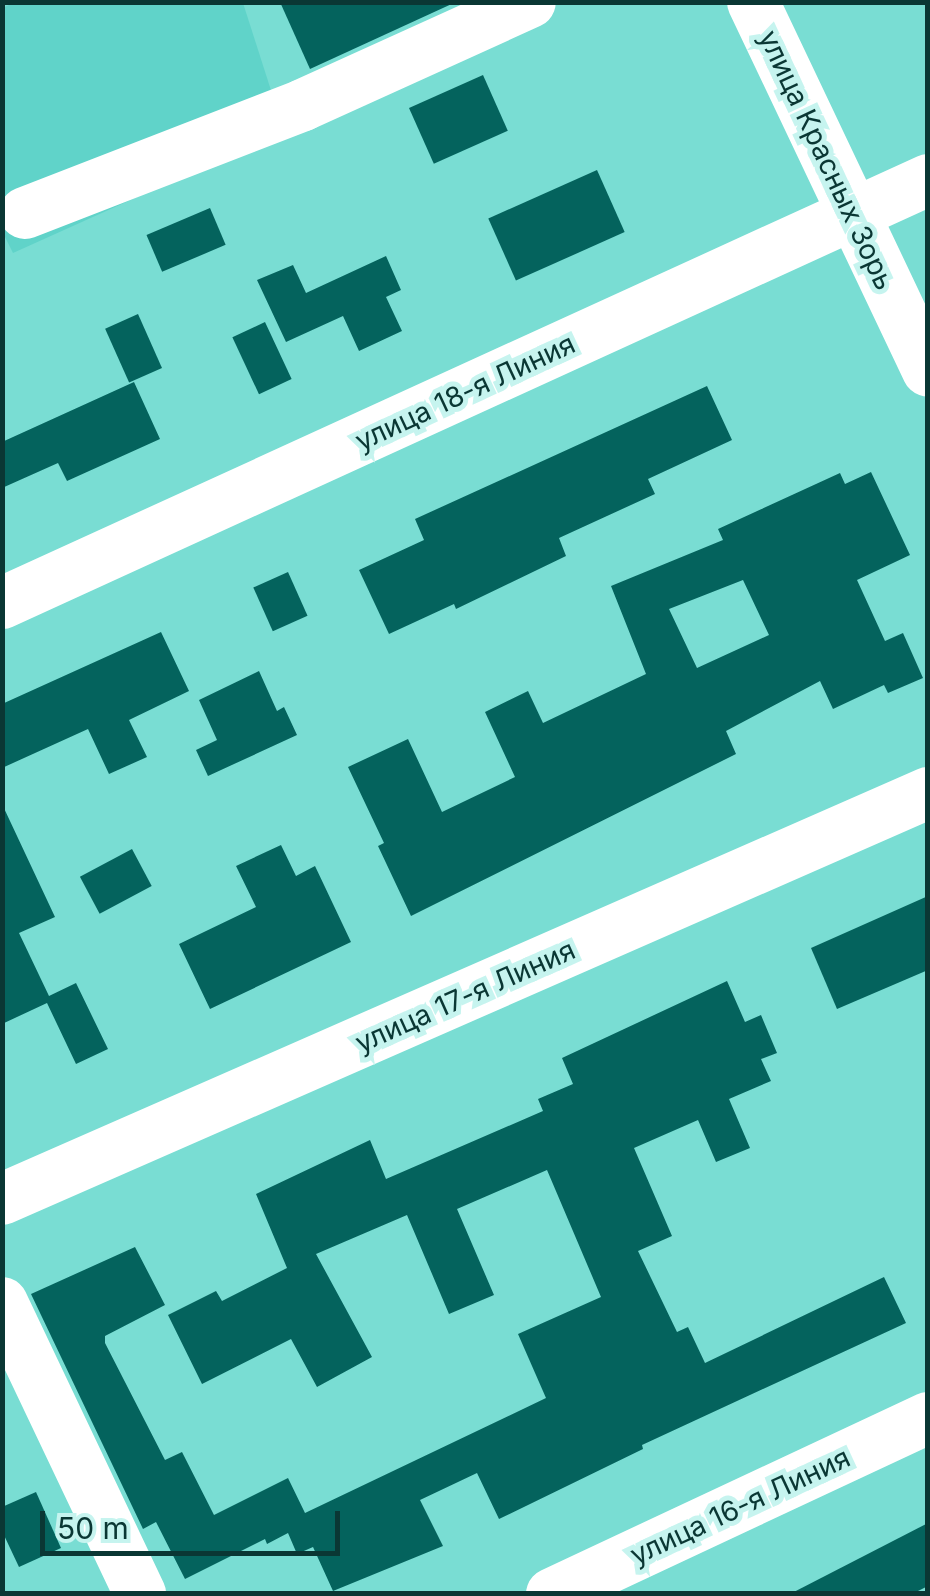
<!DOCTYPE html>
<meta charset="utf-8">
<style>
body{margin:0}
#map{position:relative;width:930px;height:1596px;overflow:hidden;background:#79ddd3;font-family:Inter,sans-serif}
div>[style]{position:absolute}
.built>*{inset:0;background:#60d3c9}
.building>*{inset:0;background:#04635d;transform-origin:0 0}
.minor>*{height:52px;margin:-26px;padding:0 26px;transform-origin:26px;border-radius:26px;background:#fff}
span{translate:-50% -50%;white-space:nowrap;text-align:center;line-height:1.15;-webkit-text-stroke:10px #c6f4ef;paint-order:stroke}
.street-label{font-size:28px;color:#0a3734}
.frame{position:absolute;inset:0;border:5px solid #0a3734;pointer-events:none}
.scale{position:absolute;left:40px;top:1511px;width:300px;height:45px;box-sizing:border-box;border:5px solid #0a3734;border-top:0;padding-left:12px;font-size:30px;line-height:35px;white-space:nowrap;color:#0a3734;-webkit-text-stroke:8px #c6f4ef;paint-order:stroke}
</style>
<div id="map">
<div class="built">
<div style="clip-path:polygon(15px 2px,243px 3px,284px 131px,13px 253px,3px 233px,3px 8px)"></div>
</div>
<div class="building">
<div style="clip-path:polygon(280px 2px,456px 2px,310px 69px)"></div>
<div style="left:483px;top:75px;width:61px;height:81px;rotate:66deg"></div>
<div style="left:597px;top:170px;width:68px;height:119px;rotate:66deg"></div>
<div style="left:210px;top:208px;width:40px;height:69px;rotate:67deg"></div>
<div style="clip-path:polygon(386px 256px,401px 290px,386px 297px,402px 331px,359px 351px,343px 316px,286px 342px,257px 280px,293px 265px,306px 293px)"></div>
<div style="left:138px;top:314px;width:59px;height:36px;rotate:66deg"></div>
<div style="left:265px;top:322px;width:63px;height:36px;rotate:65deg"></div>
<div style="clip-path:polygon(134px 382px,160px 439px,67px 481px,58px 463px,2px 488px,2px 442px)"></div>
<div style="clip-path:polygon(707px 386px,732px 440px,648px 479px,655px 494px,559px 538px,566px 556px,456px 609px,454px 604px,389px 634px,359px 570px,424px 540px,415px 519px)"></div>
<div style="clip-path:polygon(evenodd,871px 472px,910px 555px,857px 580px,885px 641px,903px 633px,923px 678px,888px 693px,884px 685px,833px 709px,820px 681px,726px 731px,736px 754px,411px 916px,378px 846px,384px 843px,348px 767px,408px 739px,442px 812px,515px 777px,485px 712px,528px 691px,543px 723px,646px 674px,611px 586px,723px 540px,718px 529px,840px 473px,845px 484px,871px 472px,743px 580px,769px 635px,697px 668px,669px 609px,743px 580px)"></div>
<div style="left:288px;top:572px;width:48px;height:38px;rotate:66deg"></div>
<div style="clip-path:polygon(161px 632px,189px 691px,129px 720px,147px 757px,109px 774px,88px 729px,2px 768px,2px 704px)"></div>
<div style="clip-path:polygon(259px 671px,277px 711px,284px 707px,297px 735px,208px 776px,196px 750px,217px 740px,199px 700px)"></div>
<div style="clip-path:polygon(2px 804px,55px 917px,19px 933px,49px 996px,76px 983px,108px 1049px,76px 1064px,47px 1003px,2px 1024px)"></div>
<div style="clip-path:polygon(281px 845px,296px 876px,315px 866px,351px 942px,210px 1009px,179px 944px,256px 907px,236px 866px)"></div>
<div style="left:132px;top:849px;width:42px;height:59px;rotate:62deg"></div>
<div style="clip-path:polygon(928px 896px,928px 970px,837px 1009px,811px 948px)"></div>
<div style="clip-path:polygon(727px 981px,745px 1022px,761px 1015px,777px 1053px,761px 1059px,771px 1081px,729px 1099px,750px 1148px,716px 1162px,698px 1120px,634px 1148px,672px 1236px,638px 1251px,677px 1332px,688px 1327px,705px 1363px,884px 1277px,906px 1323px,642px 1445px,643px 1449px,499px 1519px,477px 1473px,420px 1500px,443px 1546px,333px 1591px,313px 1547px,297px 1554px,288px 1533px,267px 1544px,265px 1539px,185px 1579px,156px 1522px,143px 1529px,31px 1294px,135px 1247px,165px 1305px,105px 1336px,105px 1343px,165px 1460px,182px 1452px,214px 1515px,288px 1478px,305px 1513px,546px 1398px,518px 1334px,601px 1297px,547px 1170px,457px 1209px,494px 1295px,449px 1314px,407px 1215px,316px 1254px,372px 1357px,317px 1387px,291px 1339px,202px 1384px,168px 1315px,216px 1291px,222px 1301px,287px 1268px,256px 1194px,370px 1140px,386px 1179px,543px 1111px,538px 1099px,573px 1084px,562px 1058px)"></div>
<div style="clip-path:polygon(36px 1492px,61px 1548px,19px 1567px,2px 1531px,2px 1507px)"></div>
<div style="clip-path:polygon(928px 1523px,928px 1586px,912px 1594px,790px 1594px)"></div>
</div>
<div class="minor">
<div style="left:753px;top:2px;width:408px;rotate:64.6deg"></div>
<div style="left:25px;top:213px;width:298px;rotate:-21.2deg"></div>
<div style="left:303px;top:105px;width:249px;rotate:-24.4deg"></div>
<div style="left:2px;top:603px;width:1018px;rotate:-24.55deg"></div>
<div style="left:2px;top:1199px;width:1011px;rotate:-23.67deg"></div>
<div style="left:2px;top:1303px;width:322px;rotate:64.6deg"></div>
<div style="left:552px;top:1594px;width:415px;rotate:-25.1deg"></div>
</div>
<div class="street-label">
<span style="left:827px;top:160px;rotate:65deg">улица Красных Зорь</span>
<span style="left:465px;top:392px;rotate:-25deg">улица 18-я Линия</span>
<span style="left:465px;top:996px;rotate:-24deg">улица 17-я Линия</span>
<span style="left:740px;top:1506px;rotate:-25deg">улица 16-я Линия</span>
</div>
<div class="frame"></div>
<div class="scale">50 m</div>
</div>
